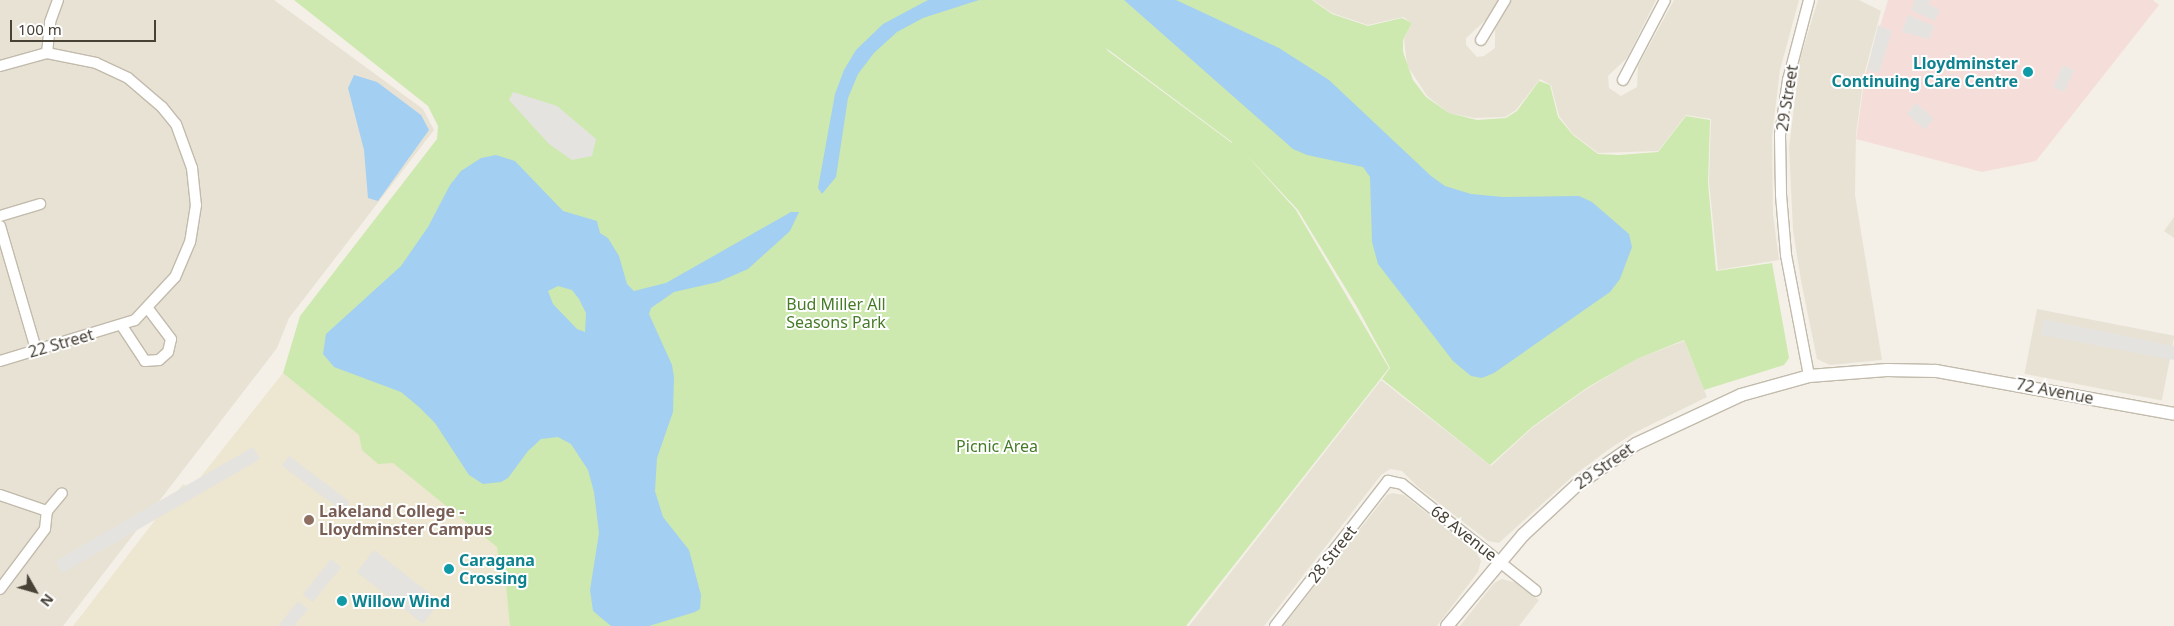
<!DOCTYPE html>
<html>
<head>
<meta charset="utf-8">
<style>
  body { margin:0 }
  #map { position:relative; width:2174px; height:626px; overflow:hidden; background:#f4f0e7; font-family:"Noto Sans",sans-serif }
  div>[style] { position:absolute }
  .residential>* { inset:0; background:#e8e2d5; transform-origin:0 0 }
  .education>* { inset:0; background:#ede6d0 }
  .medical>* { inset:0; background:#f5deda }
  .green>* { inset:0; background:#cde9af }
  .parking>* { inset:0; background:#e5e3df; transform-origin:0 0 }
  .water>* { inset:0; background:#a2cff2 }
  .roads { filter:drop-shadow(1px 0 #c2bbac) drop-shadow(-1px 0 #c2bbac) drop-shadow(0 1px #c2bbac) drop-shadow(0 -1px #c2bbac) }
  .minor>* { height:10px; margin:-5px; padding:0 5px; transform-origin:5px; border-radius:5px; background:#fff }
  .tertiary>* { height:12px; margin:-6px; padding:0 6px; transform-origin:6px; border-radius:6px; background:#fff }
  .dots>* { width:14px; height:14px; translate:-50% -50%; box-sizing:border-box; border:2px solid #fff; border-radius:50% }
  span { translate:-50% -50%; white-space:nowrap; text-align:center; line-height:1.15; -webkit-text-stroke:4px #fff; paint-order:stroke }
  .culture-label { font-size:16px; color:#0d838f; font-weight:700 }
  .right { translate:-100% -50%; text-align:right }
  .left { translate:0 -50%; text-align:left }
  .street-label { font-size:16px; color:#474136 }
  .park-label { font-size:16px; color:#457a27 }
  .education-label { font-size:16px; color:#785e54; font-weight:700 }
  .north { position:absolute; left:10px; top:566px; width:50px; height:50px; -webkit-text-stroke:4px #fff; paint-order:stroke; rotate:128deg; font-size:14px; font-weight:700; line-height:20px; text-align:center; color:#474136 }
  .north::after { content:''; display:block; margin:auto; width:18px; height:22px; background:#474136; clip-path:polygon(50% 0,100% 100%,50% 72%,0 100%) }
  .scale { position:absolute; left:10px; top:20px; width:146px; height:22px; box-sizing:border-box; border:2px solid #474136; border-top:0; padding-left:6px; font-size:15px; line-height:18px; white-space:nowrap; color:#474136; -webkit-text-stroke:4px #fff; paint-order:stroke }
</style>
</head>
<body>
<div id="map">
  <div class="residential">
    <i style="clip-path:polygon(0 0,274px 0,423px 109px,434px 130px,289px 318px,277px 348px,63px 626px,0 626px)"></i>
    <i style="clip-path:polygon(1313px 0,1498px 0,1487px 19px,1466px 38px,1466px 45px,1477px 57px,1484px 56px,1495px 48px,1495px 29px,1512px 0,1656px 0,1627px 58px,1608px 76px,1609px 88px,1621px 96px,1637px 87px,1638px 66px,1674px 0,1799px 0,1780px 70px,1772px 136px,1773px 214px,1779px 260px,1718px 270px,1709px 182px,1711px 119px,1686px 115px,1658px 151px,1598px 153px,1573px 134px,1559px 116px,1551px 85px,1540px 79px,1516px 110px,1505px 117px,1474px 118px,1449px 113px,1427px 96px,1407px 65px,1404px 39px,1412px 23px,1403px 17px,1368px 25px,1332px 13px)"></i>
    <i style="clip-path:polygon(1818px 0,1859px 0,1881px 11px,1864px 75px,1856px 134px,1855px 195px,1882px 360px,1830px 365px,1817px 359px,1801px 281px,1793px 230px,1789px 148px,1800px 59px)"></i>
    <i style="clip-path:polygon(2174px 217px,2174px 238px,2164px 231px)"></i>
    <i style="left:2037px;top:309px;width:140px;height:66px;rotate:11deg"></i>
    <i style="clip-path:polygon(1684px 341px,1707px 397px,1634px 433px,1608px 450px,1573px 476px,1499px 543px,1488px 541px,1418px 487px,1402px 471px,1390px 469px,1381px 475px,1264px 626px,1189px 626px,1381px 380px,1491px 466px,1532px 428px,1588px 388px,1637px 359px)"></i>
    <i style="clip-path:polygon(1392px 493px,1404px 495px,1477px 553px,1481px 561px,1478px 572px,1437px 626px,1283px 626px,1387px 495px)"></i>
    <i style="clip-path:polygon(1502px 579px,1517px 583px,1539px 600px,1519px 626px,1460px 626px,1494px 583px)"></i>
  </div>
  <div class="education">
    <i style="clip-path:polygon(283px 373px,501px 550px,512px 626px,73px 626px,183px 484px,191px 489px)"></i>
  </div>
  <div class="medical">
    <i style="clip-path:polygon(1888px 0,2153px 0,2159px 5px,2036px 161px,1982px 172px,1856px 139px,1865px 75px)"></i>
  </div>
  <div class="green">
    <i style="clip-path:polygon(evenodd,294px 0,1312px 0,1332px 14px,1368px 26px,1402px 18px,1412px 23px,1403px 40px,1403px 52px,1413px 80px,1426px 97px,1449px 113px,1477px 120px,1506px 118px,1517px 111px,1539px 81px,1550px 85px,1558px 117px,1573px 135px,1598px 154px,1619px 155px,1658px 152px,1686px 116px,1710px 120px,1708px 183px,1716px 271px,1772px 263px,1789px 358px,1784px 365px,1704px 390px,1684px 340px,1637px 359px,1588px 387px,1532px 427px,1490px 465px,1382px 379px,1390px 368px,1357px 307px,1298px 210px,1244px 152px,1296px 210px,1389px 368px,1186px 626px,510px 626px,506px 585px,502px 583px,497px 547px,393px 463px,378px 464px,369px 456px,362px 450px,359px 435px,283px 373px,300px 316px,437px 139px,438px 126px,428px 106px,294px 0,1106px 48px,1232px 142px,1232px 143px,1108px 51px,1106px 48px)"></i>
  </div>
  <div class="parking">
    <i style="clip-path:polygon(1915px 0,1930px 0,1928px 4px,1940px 10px,1935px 21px,1911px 10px)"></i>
    <i style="clip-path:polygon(1908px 15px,1934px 26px,1929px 39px,1902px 32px)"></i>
    <i style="clip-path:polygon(1878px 25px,1892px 31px,1879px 73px,1867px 70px)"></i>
    <i style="left:2063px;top:65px;width:12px;height:24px;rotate:24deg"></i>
    <i style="clip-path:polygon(513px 92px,557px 106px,596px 139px,592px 156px,572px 160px,549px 144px,509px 100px)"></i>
    <i style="left:1916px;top:103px;width:24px;height:14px;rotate:42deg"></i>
    <i style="clip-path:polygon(2043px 319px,2174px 346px,2174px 360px,2041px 335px)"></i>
    <i style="left:253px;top:447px;width:14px;height:228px;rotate:60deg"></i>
    <i style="left:289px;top:456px;width:76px;height:12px;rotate:37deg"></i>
    <i style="left:374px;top:550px;width:84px;height:28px;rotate:38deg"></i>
    <i style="left:331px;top:559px;width:13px;height:45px;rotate:39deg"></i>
    <i style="clip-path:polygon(298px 601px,308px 609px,294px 626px,278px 626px)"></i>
  </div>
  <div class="water">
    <i style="clip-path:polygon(928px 0,979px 0,923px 18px,897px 32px,874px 53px,858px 74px,848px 98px,836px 177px,822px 194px,818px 188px,835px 94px,844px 70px,856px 50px,883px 24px)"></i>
    <i style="clip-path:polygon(1124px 0,1176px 0,1279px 48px,1329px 80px,1431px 176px,1445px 186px,1471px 194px,1503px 197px,1579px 196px,1592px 202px,1629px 234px,1632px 247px,1620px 279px,1610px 292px,1494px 373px,1482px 378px,1471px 376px,1453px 361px,1378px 264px,1372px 242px,1370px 177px,1363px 167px,1307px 155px,1293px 149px)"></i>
    <i style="clip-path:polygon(354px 75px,377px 82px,421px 115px,429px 130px,378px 201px,368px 198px,364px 150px,348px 88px)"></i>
    <i style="clip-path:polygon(evenodd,496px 155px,515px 161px,563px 211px,597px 221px,600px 233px,608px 238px,619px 256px,627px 284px,634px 291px,666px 283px,791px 212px,799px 212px,790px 231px,748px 269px,718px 282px,674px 292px,651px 308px,649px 314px,672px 365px,674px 377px,673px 412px,657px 458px,655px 491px,663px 517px,689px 550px,701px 595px,700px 609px,695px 612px,649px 626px,611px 626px,593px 611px,590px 590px,599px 533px,594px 492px,588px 470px,571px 444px,558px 437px,541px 439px,528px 451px,508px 478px,501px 482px,483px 484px,469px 475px,435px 423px,419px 407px,401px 392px,334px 367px,323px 354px,326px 334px,401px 266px,428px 227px,450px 185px,461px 171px,481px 158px,496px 155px,558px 286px,572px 290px,579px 299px,586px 313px,585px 332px,577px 329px,553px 304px,548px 291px,558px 286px)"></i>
  </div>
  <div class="roads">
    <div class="minor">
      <i style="left:1809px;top:0;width:83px;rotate:104.7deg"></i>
      <i style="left:1788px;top:80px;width:56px;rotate:98.3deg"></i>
      <i style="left:1780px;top:135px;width:60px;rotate:89deg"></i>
      <i style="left:1781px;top:195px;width:60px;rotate:85.2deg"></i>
      <i style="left:1786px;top:255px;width:123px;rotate:79.2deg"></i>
      <i style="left:1481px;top:40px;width:47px;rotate:-59deg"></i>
      <i style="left:47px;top:53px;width:31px;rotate:-84deg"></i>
      <i style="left:50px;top:22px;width:23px;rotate:-70deg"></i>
      <i style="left:0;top:66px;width:49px;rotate:-15.5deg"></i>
      <i style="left:47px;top:53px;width:50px;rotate:11.5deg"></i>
      <i style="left:96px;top:63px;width:35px;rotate:25deg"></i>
      <i style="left:128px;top:78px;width:45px;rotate:40.5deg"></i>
      <i style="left:162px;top:107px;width:22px;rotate:51deg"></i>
      <i style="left:176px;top:124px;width:47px;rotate:70deg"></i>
      <i style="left:192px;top:168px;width:37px;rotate:84deg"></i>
      <i style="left:196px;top:205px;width:37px;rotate:99deg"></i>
      <i style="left:190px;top:242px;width:38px;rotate:113deg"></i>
      <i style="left:175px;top:277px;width:59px;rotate:132.9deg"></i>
      <i style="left:135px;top:320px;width:141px;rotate:163.1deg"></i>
      <i style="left:1623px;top:80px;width:90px;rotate:-62.3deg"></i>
      <i style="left:0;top:216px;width:42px;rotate:-16.7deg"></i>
      <i style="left:0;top:226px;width:128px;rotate:73.7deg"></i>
      <i style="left:122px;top:326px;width:42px;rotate:56.7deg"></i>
      <i style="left:145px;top:361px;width:14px;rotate:-4deg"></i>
      <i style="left:159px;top:360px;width:12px;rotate:-42deg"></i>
      <i style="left:168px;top:352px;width:13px;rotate:-77deg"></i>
      <i style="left:171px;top:339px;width:38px;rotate:-127deg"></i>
      <i style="left:0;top:495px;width:50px;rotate:18.8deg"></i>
      <i style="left:0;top:589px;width:75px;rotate:-53.1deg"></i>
      <i style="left:45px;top:529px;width:18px;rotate:-84deg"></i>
      <i style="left:47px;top:511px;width:23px;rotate:-50deg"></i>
      <i style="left:1275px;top:626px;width:184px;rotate:-52.1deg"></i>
      <i style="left:1388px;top:481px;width:14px;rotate:12deg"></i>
      <i style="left:1402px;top:484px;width:171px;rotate:38.6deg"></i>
    </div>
    <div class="tertiary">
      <i style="left:1447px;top:626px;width:119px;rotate:-50.1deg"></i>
      <i style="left:1523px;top:535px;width:74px;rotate:-42.8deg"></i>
      <i style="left:1577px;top:485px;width:72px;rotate:-34.8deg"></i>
      <i style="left:1636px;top:444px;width:116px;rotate:-25deg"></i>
      <i style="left:1741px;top:395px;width:71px;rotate:-15.6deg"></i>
      <i style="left:1809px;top:376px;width:78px;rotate:-4.4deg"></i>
      <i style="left:1887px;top:370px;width:49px;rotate:1.2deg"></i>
      <i style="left:1936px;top:371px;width:242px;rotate:10.2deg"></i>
    </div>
  </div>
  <div class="dots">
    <i style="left:2028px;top:72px;background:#0f9aa8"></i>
    <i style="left:309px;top:520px;background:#8d6e63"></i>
    <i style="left:449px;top:569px;background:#0f9aa8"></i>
    <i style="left:342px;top:601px;background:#0f9aa8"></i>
  </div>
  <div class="culture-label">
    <span class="right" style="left:2018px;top:72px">Lloydminster<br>Continuing Care Centre</span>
    <span class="left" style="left:459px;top:569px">Caragana<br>Crossing</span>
    <span class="left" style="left:352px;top:601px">Willow Wind</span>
  </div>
  <div class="street-label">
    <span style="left:1787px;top:98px;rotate:-81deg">29 Street</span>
    <span style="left:61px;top:343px;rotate:-16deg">22 Street</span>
    <span style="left:2055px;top:391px;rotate:11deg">72 Avenue</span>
    <span style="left:1604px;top:466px;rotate:-35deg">29 Street</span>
    <span style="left:1464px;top:533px;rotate:38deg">68 Avenue</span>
    <span style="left:1332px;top:554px;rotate:-52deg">28 Street</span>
  </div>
  <div class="park-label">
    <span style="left:836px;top:313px">Bud Miller All<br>Seasons Park</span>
    <span style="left:997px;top:446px">Picnic Area</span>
  </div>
  <div class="education-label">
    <span class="left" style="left:319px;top:520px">Lakeland College -<br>Lloydminster Campus</span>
  </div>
  <div class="north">N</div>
  <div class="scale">100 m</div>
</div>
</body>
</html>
